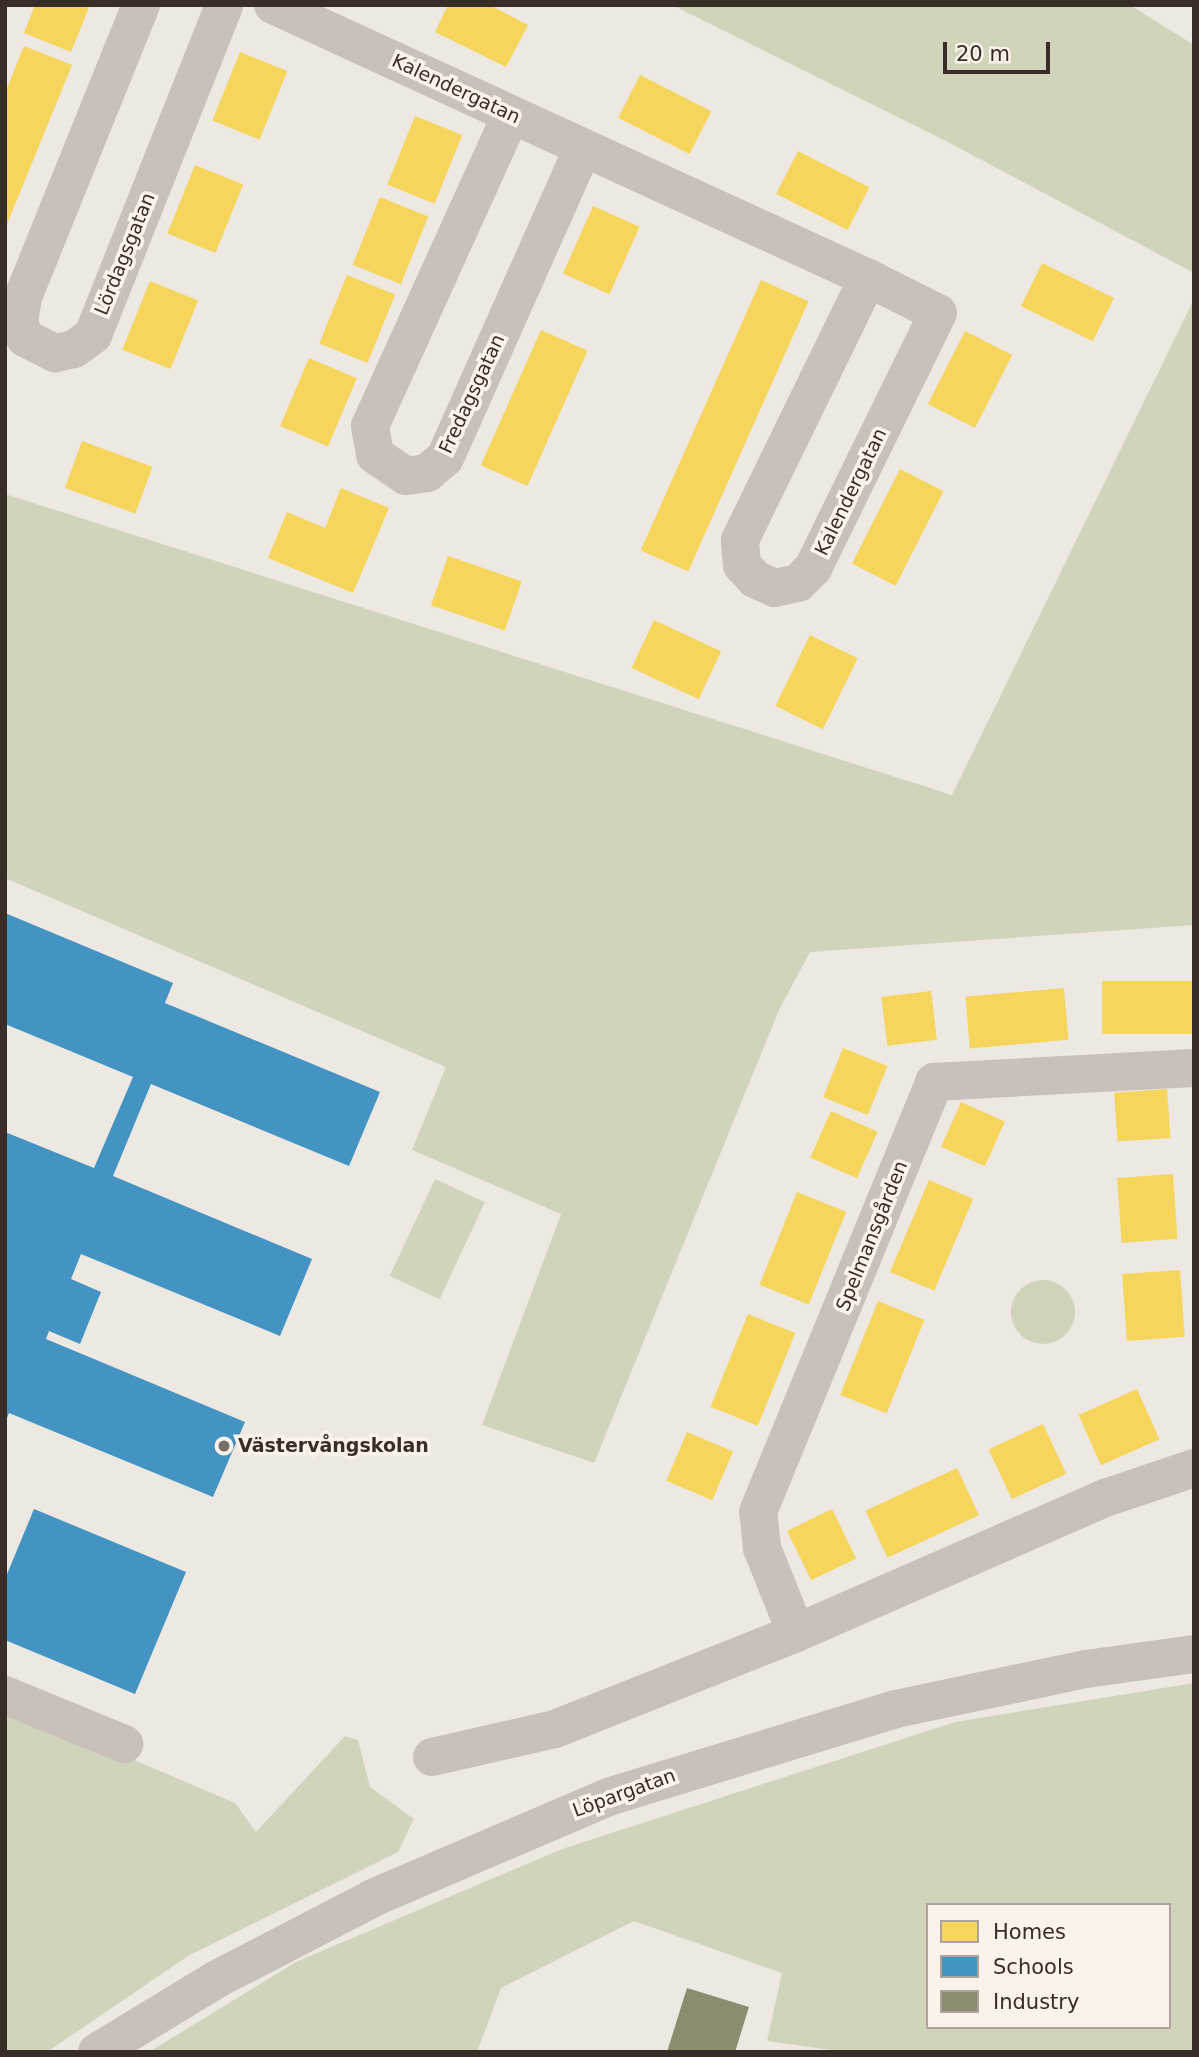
<!DOCTYPE html>
<html>
<head>
<meta charset="utf-8">
<style>
  body { margin:0 }
  #map { position:relative; width:1199px; height:2057px; overflow:hidden; background:#eee8e2; font-family:"DejaVu Sans",sans-serif }
  div>[style] { position:absolute }
  .green>* { inset:0; background:#d0d4bb; transform-origin:0 0 }
  .round { border-radius:50% }
  .homes>* { inset:0; background:#f6d55c; transform-origin:0 0 }
  .schools>* { inset:0; background:#4393c3 }
  .industry>* { inset:0; background:#8c8c6e }
  .minor>* { height:38px; margin:-19px; padding:0 19px; transform-origin:19px; border-radius:19px; background:#c8c0ba }
  .dots>* { width:19px; height:19px; translate:-50% -50%; box-sizing:border-box; border:4px solid #fbf2e9; border-radius:50% }
  span { translate:-50% -50%; white-space:nowrap; text-align:center; line-height:1.15; -webkit-text-stroke:7px #fbf2e9; paint-order:stroke }
  .street-label { font-size:19px; color:#392d28 }
  .poi-label { font-size:19px; color:#392d28; font-weight:700 }
  .left { translate:0 -50%; text-align:left }
  .frame { position:absolute; inset:0; border:7px solid #392d28; pointer-events:none }
  .legend { position:absolute; left:926px; top:1903px; width:245px; height:126px; box-sizing:border-box; background:#fbf2e9; border:2px solid #ada39c; margin:0; padding:9px 12px; list-style:none; font-size:21px; color:#392d28 }
  .legend li { display:flex; align-items:center; gap:14px; height:35px }
  .legend b { width:35px; border:2px solid #ada39c }
  .scale { position:absolute; left:943px; top:42px; width:107px; height:32px; box-sizing:border-box; border:4px solid #392d28; border-top:0; padding-left:9px; font-size:21px; line-height:24px; white-space:nowrap; color:#392d28; -webkit-text-stroke:5px #fbf2e9; paint-order:stroke }
</style>
</head>
<body>
<div id="map">
  <div class="green">
    <i style="clip-path:polygon(672px 5px,1130px 5px,1194px 45px,1194px 273px,944px 140px)"></i>
    <i style="clip-path:polygon(1194px 299px,1194px 925px,810px 952px,779px 1010px,594px 1463px,482px 1425px,561px 1214px,412px 1150px,446px 1067px,5px 878px,5px 494px,952px 795px)"></i>
    <i style="left:435px;top:1179px;width:55px;height:107px;rotate:25deg"></i>
    <i class="round" style="left:1011px;top:1280px;width:64px;height:64px"></i>
    <i style="clip-path:polygon(evenodd,1194px 1683px,1194px 2052px,845px 2052px,767px 2041px,782px 1973px,634px 1921px,501px 1988px,477px 2052px,149px 2052px,296px 1962px,562px 1849px,955px 1722px,1194px 1683px,928px 1905px,1169px 1905px,1169px 2027px,928px 2027px,928px 1905px)"></i>
    <i style="clip-path:polygon(5px 1705px,235px 1803px,256px 1832px,345px 1736px,358px 1740px,370px 1787px,414px 1819px,398px 1852px,188px 1956px,47px 2052px,5px 2052px)"></i>
  </div>
  <div class="homes">
    <i style="clip-path:polygon(35px 5px,90px 5px,71px 52px,24px 33px)"></i>
    <i style="clip-path:polygon(448px 5px,490px 5px,528px 25px,506px 67px,435px 32px)"></i>
    <i style="clip-path:polygon(24px 46px,72px 65px,5px 229px,5px 93px)"></i>
    <i style="left:240px;top:52px;width:51px;height:74px;rotate:22deg"></i>
    <i style="left:640px;top:75px;width:80px;height:48px;rotate:27deg"></i>
    <i style="left:415px;top:116px;width:51px;height:74px;rotate:22deg"></i>
    <i style="left:798px;top:151px;width:80px;height:48px;rotate:27deg"></i>
    <i style="left:195px;top:165px;width:52px;height:74px;rotate:22deg"></i>
    <i style="left:380px;top:197px;width:52px;height:73px;rotate:22deg"></i>
    <i style="left:593px;top:206px;width:51px;height:74px;rotate:24deg"></i>
    <i style="left:1042px;top:263px;width:80px;height:48px;rotate:26deg"></i>
    <i style="left:347px;top:275px;width:52px;height:74px;rotate:22deg"></i>
    <i style="left:761px;top:280px;width:52px;height:296px;rotate:24deg"></i>
    <i style="left:150px;top:281px;width:52px;height:74px;rotate:22deg"></i>
    <i style="left:541px;top:330px;width:51px;height:148px;rotate:24deg"></i>
    <i style="left:965px;top:331px;width:53px;height:82px;rotate:27deg"></i>
    <i style="left:309px;top:358px;width:52px;height:74px;rotate:23deg"></i>
    <i style="left:82px;top:441px;width:75px;height:50px;rotate:20deg"></i>
    <i style="left:900px;top:469px;width:49px;height:106px;rotate:27deg"></i>
    <i style="clip-path:polygon(341px 488px,389px 508px,353px 593px,268px 558px,287px 512px,325px 528px)"></i>
    <i style="left:448px;top:556px;width:78px;height:52px;rotate:19deg"></i>
    <i style="left:654px;top:620px;width:74px;height:53px;rotate:25deg"></i>
    <i style="left:810px;top:635px;width:53px;height:79px;rotate:26deg"></i>
    <i style="left:1194px;top:981px;width:53px;height:92px;rotate:90deg"></i>
    <i style="left:1064px;top:988px;width:52px;height:99px;rotate:85deg"></i>
    <i style="left:931px;top:991px;width:49px;height:50px;rotate:83deg"></i>
    <i style="left:843px;top:1048px;width:48px;height:53px;rotate:22deg"></i>
    <i style="left:1167px;top:1089px;width:49px;height:53px;rotate:86deg"></i>
    <i style="left:961px;top:1102px;width:48px;height:49px;rotate:24deg"></i>
    <i style="left:831px;top:1111px;width:51px;height:51px;rotate:24deg"></i>
    <i style="left:1173px;top:1174px;width:65px;height:56px;rotate:86deg"></i>
    <i style="left:929px;top:1180px;width:48px;height:100px;rotate:23deg"></i>
    <i style="left:797px;top:1192px;width:53px;height:100px;rotate:22deg"></i>
    <i style="left:1180px;top:1270px;width:67px;height:58px;rotate:86deg"></i>
    <i style="left:878px;top:1301px;width:50px;height:101px;rotate:22deg"></i>
    <i style="left:748px;top:1314px;width:51px;height:100px;rotate:22deg"></i>
    <i style="left:1137px;top:1389px;width:55px;height:64px;rotate:66deg"></i>
    <i style="left:1043px;top:1424px;width:55px;height:60px;rotate:65deg"></i>
    <i style="left:687px;top:1432px;width:50px;height:53px;rotate:23deg"></i>
    <i style="left:957px;top:1468px;width:52px;height:101px;rotate:65deg"></i>
    <i style="left:832px;top:1509px;width:55px;height:50px;rotate:64deg"></i>
  </div>
  <div class="schools">
    <i style="clip-path:polygon(5px 913px,173px 983px,165px 1003px,380px 1092px,349px 1166px,151px 1084px,113px 1176px,312px 1259px,280px 1336px,81px 1254px,71px 1279px,101px 1292px,80px 1344px,49px 1331px,46px 1339px,245px 1422px,213px 1497px,9px 1413px,5px 1423px,5px 1132px,94px 1168px,133px 1077px,5px 1024px)"></i>
    <i style="clip-path:polygon(34px 1509px,186px 1572px,135px 1694px,5px 1640px,5px 1579px)"></i>
  </div>
  <div class="industry">
    <i style="clip-path:polygon(687px 1988px,749px 2007px,735px 2052px,667px 2052px)"></i>
  </div>
  <div class="minor">
    <i style="left:141px;top:5px;width:315px;rotate:112deg"></i>
    <i style="left:23px;top:297px;width:25px;rotate:99deg"></i>
    <i style="left:19px;top:322px;width:17px;rotate:69deg"></i>
    <i style="left:25px;top:338px;width:34px;rotate:27deg"></i>
    <i style="left:55px;top:353px;width:19px;rotate:-12deg"></i>
    <i style="left:74px;top:349px;width:24px;rotate:-36deg"></i>
    <i style="left:93px;top:335px;width:355px;rotate:-68.3deg"></i>
    <i style="left:273px;top:5px;width:655px;rotate:24.65deg"></i>
    <i style="left:868px;top:278px;width:78px;rotate:26.6deg"></i>
    <i style="left:938px;top:313px;width:284px;rotate:116.1deg"></i>
    <i style="left:813px;top:568px;width:21px;rotate:135deg"></i>
    <i style="left:798px;top:583px;width:24px;rotate:168deg"></i>
    <i style="left:775px;top:588px;width:22px;rotate:-156deg"></i>
    <i style="left:755px;top:579px;width:19px;rotate:-133deg"></i>
    <i style="left:742px;top:565px;width:25px;rotate:-95deg"></i>
    <i style="left:740px;top:540px;width:292px;rotate:-64deg"></i>
    <i style="left:511px;top:115px;width:341px;rotate:114.4deg"></i>
    <i style="left:370px;top:426px;width:29px;rotate:80deg"></i>
    <i style="left:375px;top:455px;width:37px;rotate:34deg"></i>
    <i style="left:406px;top:476px;width:21px;rotate:-8deg"></i>
    <i style="left:427px;top:473px;width:23px;rotate:-40deg"></i>
    <i style="left:445px;top:458px;width:339px;rotate:-66deg"></i>
    <i style="left:796px;top:1633px;width:92px;rotate:-111.8deg"></i>
    <i style="left:762px;top:1548px;width:36px;rotate:-96deg"></i>
    <i style="left:758px;top:1512px;width:465px;rotate:-67.7deg"></i>
    <i style="left:934px;top:1082px;width:260px;rotate:-3.1deg"></i>
    <i style="left:5px;top:1695px;width:129px;rotate:22.4deg"></i>
    <i style="left:432px;top:1757px;width:126px;rotate:-12.8deg"></i>
    <i style="left:555px;top:1729px;width:259px;rotate:-21.7deg"></i>
    <i style="left:796px;top:1633px;width:340px;rotate:-23.6deg"></i>
    <i style="left:1108px;top:1497px;width:91px;rotate:-18.6deg"></i>
    <i style="left:97px;top:2052px;width:140px;rotate:-31.3deg"></i>
    <i style="left:217px;top:1979px;width:178px;rotate:-27.4deg"></i>
    <i style="left:375px;top:1897px;width:254px;rotate:-23.2deg"></i>
    <i style="left:608px;top:1797px;width:301px;rotate:-17deg"></i>
    <i style="left:896px;top:1709px;width:194px;rotate:-11.9deg"></i>
    <i style="left:1086px;top:1669px;width:109px;rotate:-7.9deg"></i>
  </div>
  <div class="dots">
    <i style="left:224px;top:1446px;background:#786e69"></i>
  </div>
  <div class="street-label">
    <span style="left:456px;top:89px;rotate:25deg">Kalendergatan</span>
    <span style="left:125px;top:254px;rotate:-68deg">Lördagsgatan</span>
    <span style="left:472px;top:394px;rotate:-65deg">Fredagsgatan</span>
    <span style="left:851px;top:492px;rotate:-64deg">Kalendergatan</span>
    <span style="left:872px;top:1236px;rotate:-68deg">Spelmansgården</span>
    <span style="left:624px;top:1793px;rotate:-20deg">Löpargatan</span>
  </div>
  <div class="poi-label">
    <span class="left" style="left:238px;top:1446px">Västervångskolan</span>
  </div>
  <div class="frame"></div>
  <ul class="legend">
  <li><b style="height:19px;background:#f6d55c"></b>Homes</li>
  <li><b style="height:19px;background:#4393c3"></b>Schools</li>
  <li><b style="height:19px;background:#8c8c6e"></b>Industry</li>
  </ul>
  <div class="scale">20 m</div>
</div>
</body>
</html>
